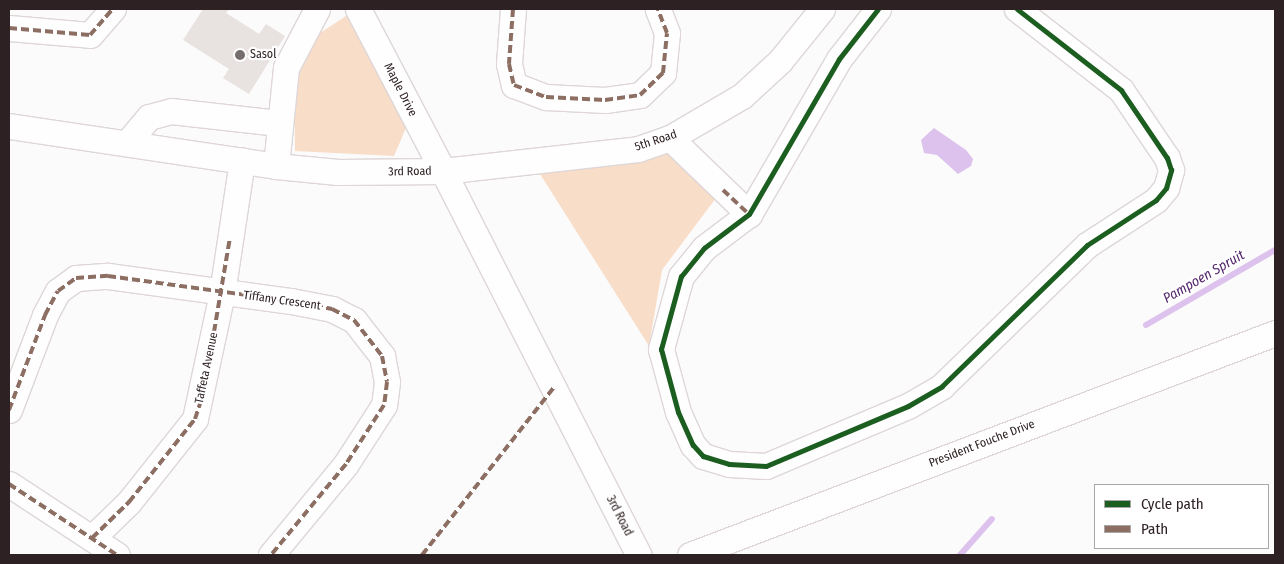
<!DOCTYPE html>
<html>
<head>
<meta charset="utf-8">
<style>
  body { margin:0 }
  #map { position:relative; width:1284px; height:564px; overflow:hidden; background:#fbfbfb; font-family:"Fira Sans Condensed",sans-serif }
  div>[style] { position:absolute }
  .green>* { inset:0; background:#f8ddc8 }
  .water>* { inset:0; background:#dcc2ec }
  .stream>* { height:6px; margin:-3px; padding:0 3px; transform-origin:3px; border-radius:3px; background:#dcc2ec }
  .building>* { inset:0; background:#e8e2e0 }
  .roads { filter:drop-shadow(1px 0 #ded6d7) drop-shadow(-1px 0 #ded6d7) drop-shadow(0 1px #ded6d7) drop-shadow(0 -1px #ded6d7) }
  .minor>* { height:25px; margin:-12.5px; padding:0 12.5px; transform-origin:12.5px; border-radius:12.5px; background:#fefefe }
  .quiet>* { height:4px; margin-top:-2px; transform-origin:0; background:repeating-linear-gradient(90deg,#8d6e63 0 8px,transparent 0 12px) }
  .cycleway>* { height:5px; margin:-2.5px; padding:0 2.5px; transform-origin:2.5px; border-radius:2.5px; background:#1b5e20 }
  .dots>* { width:14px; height:14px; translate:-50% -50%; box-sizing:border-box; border:2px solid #fff; border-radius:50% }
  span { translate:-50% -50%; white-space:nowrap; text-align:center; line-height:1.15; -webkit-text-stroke:4.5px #fff; paint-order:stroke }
  .poi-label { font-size:12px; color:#2e2123 }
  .left { translate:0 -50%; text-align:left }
  .street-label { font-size:12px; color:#2e2123 }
  .water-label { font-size:14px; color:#53256b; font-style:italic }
  .frame { position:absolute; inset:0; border:10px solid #2e2123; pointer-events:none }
  .legend { position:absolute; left:1094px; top:484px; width:175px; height:65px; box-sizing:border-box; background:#fff; border:1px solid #aba6a7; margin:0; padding:6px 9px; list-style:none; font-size:15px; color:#2e2123 }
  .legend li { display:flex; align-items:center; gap:10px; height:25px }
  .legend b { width:25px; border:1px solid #aba6a7 }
</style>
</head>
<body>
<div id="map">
  <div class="green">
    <i style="clip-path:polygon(349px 14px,409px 121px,394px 156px,295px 151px,294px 76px,317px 35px)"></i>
    <i style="clip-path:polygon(676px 151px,719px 194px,662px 270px,649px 346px,540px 174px)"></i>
  </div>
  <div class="water">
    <i style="clip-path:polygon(934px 128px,966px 150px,973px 159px,971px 166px,958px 174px,937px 155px,924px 153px,921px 140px)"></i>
  </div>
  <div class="stream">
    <i style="left:1146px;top:325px;width:149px;rotate:-30.2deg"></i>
    <i style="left:960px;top:555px;width:48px;rotate:-48.4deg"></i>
  </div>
  <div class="building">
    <i style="clip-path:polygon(203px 9px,229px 9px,226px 13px,259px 34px,266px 24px,285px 36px,249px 94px,223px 78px,229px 69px,183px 40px)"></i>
  </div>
  <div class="roads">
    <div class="minor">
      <i style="left:358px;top:9px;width:183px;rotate:62.3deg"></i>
      <i style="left:443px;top:171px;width:196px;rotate:-6.4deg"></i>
      <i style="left:638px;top:149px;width:34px;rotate:-19deg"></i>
      <i style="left:670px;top:138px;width:83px;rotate:-30.3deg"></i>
      <i style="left:742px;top:96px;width:52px;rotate:-42.6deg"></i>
      <i style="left:780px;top:61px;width:67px;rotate:-51.1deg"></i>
      <i style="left:513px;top:9px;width:55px;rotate:94.2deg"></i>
      <i style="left:509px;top:64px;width:22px;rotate:77deg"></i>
      <i style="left:514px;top:85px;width:34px;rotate:21deg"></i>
      <i style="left:546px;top:97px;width:59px;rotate:2.9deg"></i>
      <i style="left:605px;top:100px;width:35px;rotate:-8deg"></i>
      <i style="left:640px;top:95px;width:32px;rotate:-44deg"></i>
      <i style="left:663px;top:73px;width:40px;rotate:-84.3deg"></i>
      <i style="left:667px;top:33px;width:26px;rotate:-111deg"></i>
      <i style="left:878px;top:9px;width:63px;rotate:128deg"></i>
      <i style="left:839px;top:59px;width:179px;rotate:120.1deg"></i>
      <i style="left:749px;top:214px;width:56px;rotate:142.9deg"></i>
      <i style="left:704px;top:248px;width:36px;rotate:129deg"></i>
      <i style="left:681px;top:276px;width:76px;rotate:105.3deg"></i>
      <i style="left:661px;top:349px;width:65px;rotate:74.9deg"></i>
      <i style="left:678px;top:412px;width:36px;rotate:66deg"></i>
      <i style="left:693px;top:445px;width:15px;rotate:48deg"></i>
      <i style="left:703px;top:456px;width:27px;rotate:17deg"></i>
      <i style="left:729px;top:464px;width:37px;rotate:3deg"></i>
      <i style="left:766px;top:466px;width:154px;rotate:-22.9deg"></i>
      <i style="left:908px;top:406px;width:39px;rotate:-30deg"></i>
      <i style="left:942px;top:386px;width:202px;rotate:-44.2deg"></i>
      <i style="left:1087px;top:245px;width:82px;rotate:-33.1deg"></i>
      <i style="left:1156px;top:200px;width:16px;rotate:-50deg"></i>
      <i style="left:1166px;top:188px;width:19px;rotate:-74deg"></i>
      <i style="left:1171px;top:170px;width:13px;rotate:-108deg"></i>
      <i style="left:1167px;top:158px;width:82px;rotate:-124.1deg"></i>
      <i style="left:1121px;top:90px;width:132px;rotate:-142.1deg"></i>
      <i style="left:9px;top:28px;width:81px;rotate:4.9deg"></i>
      <i style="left:90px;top:35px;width:35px;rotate:-49deg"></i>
      <i style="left:9px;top:126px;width:270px;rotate:8.5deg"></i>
      <i style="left:276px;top:166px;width:62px;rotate:5.5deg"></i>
      <i style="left:338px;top:172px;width:105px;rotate:-0.5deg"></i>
      <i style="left:443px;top:171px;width:431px;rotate:63deg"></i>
      <i style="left:670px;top:138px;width:110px;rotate:43.9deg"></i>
      <i style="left:127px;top:143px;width:34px;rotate:-50deg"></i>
      <i style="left:149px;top:117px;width:23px;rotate:-15deg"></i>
      <i style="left:171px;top:111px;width:108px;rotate:6.4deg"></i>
      <i style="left:276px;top:166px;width:99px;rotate:-84.2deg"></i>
      <i style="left:286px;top:68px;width:67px;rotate:-62.3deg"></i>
      <i style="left:9px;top:410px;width:102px;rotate:-69.2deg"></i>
      <i style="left:45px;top:315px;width:27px;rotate:-62deg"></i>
      <i style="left:58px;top:291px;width:22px;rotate:-36deg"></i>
      <i style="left:76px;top:278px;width:32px;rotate:-4deg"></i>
      <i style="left:108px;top:276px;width:185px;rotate:7.8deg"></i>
      <i style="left:291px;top:301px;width:42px;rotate:11deg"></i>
      <i style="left:332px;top:309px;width:25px;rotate:27deg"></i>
      <i style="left:354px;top:320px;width:46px;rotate:52.1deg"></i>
      <i style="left:382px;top:356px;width:26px;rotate:79deg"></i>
      <i style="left:387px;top:382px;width:23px;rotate:97deg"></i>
      <i style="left:384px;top:405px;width:70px;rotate:122.8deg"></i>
      <i style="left:346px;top:464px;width:118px;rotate:129.5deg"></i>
      <i style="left:9px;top:484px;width:129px;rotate:33.3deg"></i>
      <i style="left:92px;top:538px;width:52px;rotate:-44.2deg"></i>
      <i style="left:129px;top:502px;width:106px;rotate:-51.5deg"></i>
      <i style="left:195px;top:419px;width:129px;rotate:-77.9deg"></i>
      <i style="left:222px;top:293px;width:134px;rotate:-81.4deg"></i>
      <i style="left:690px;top:555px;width:626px;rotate:-20.78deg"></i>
    </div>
  </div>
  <div class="quiet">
    <i style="left:513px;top:9px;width:55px;rotate:94.2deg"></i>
    <i style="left:509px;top:64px;width:22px;rotate:77deg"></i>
    <i style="left:514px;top:85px;width:34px;rotate:21deg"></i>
    <i style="left:546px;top:97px;width:59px;rotate:2.9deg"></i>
    <i style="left:605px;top:100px;width:35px;rotate:-8deg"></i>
    <i style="left:640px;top:95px;width:32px;rotate:-44deg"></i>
    <i style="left:663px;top:73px;width:40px;rotate:-84.3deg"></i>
    <i style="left:667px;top:33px;width:26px;rotate:-111deg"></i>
    <i style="left:9px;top:28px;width:81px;rotate:4.9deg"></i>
    <i style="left:90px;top:35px;width:35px;rotate:-49deg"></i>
    <i style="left:723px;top:190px;width:35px;rotate:43deg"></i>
    <i style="left:9px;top:410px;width:102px;rotate:-69.2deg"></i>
    <i style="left:45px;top:315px;width:27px;rotate:-62deg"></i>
    <i style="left:58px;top:291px;width:22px;rotate:-36deg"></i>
    <i style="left:76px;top:278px;width:32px;rotate:-4deg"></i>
    <i style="left:108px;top:276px;width:185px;rotate:7.8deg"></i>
    <i style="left:291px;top:301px;width:42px;rotate:11deg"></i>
    <i style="left:332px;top:309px;width:25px;rotate:27deg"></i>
    <i style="left:354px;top:320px;width:46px;rotate:52.1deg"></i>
    <i style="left:382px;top:356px;width:26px;rotate:79deg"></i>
    <i style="left:387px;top:382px;width:23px;rotate:97deg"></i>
    <i style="left:384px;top:405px;width:70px;rotate:122.8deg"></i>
    <i style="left:346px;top:464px;width:118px;rotate:129.5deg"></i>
    <i style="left:9px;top:484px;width:129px;rotate:33.3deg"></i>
    <i style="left:92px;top:538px;width:52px;rotate:-44.2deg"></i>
    <i style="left:129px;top:502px;width:106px;rotate:-51.5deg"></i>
    <i style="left:195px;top:419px;width:29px;rotate:-72deg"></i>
    <i style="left:204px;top:391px;width:155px;rotate:-80.4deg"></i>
    <i style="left:422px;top:555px;width:214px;rotate:-51.8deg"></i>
  </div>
  <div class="cycleway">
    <i style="left:878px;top:9px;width:63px;rotate:128deg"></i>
    <i style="left:839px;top:59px;width:179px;rotate:120.1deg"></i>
    <i style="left:749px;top:214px;width:56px;rotate:142.9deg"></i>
    <i style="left:704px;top:248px;width:36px;rotate:129deg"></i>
    <i style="left:681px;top:276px;width:76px;rotate:105.3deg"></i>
    <i style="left:661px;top:349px;width:65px;rotate:74.9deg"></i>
    <i style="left:678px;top:412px;width:36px;rotate:66deg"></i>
    <i style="left:693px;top:445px;width:15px;rotate:48deg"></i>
    <i style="left:703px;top:456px;width:27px;rotate:17deg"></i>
    <i style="left:729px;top:464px;width:37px;rotate:3deg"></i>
    <i style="left:766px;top:466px;width:154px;rotate:-22.9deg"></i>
    <i style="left:908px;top:406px;width:39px;rotate:-30deg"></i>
    <i style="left:942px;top:386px;width:202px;rotate:-44.2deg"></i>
    <i style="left:1087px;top:245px;width:82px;rotate:-33.1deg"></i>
    <i style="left:1156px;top:200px;width:16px;rotate:-50deg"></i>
    <i style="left:1166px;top:188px;width:19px;rotate:-74deg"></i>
    <i style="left:1171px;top:170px;width:13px;rotate:-108deg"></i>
    <i style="left:1167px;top:158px;width:82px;rotate:-124.1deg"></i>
    <i style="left:1121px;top:90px;width:132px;rotate:-142.1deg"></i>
  </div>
  <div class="dots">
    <i style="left:240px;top:55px;background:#766d6f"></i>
  </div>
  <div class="poi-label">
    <span class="left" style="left:250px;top:55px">Sasol</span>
  </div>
  <div class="street-label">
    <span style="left:400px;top:90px;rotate:63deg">Maple Drive</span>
    <span style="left:656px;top:141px;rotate:-18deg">5th Road</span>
    <span style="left:410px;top:172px;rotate:-1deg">3rd Road</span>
    <span style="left:282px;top:301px;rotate:8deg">Tiffany Crescent</span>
    <span style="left:207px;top:368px;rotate:-78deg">Taffeta Avenue</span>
    <span style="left:982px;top:444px;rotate:-21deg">President Fouche Drive</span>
    <span style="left:619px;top:516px;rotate:63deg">3rd Road</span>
  </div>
  <div class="water-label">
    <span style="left:1204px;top:277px;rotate:-30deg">Pampoen Spruit</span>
  </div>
  <div class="frame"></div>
  <ul class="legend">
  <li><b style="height:6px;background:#1b5e20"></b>Cycle path</li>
  <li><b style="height:6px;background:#8d6e63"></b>Path</li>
  </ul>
</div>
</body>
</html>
